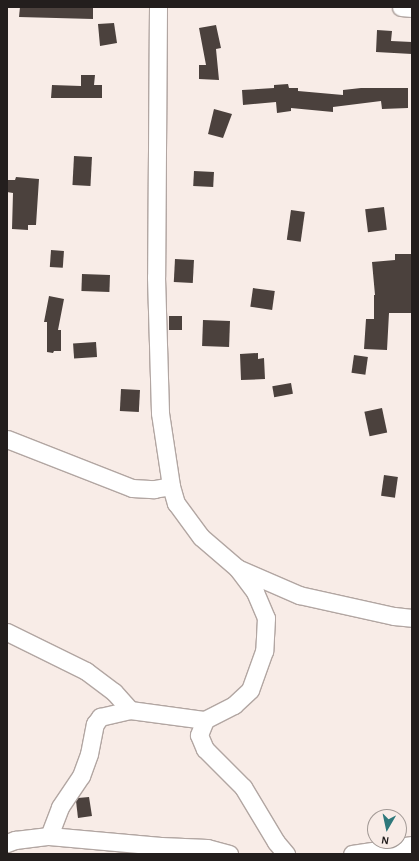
<!DOCTYPE html>
<html>
<head>
<meta charset="utf-8">
<style>
  body { margin:0 }
  #map { position:relative; width:419px; height:861px; overflow:hidden; background:#f8ece7; font-family:"Alegreya Sans",sans-serif }
  div>[style] { position:absolute }
  .building>* { inset:0; background:#4b413d; transform-origin:0 0 }
  .roads { filter:drop-shadow(1px 0 #b2a6a2) drop-shadow(-1px 0 #b2a6a2) drop-shadow(0 1px #b2a6a2) drop-shadow(0 -1px #b2a6a2) }
  .minor>* { height:17px; margin:-8.5px; padding:0 8.5px; transform-origin:8.5px; border-radius:8.5px; background:#fff }
  span { translate:-50% -50%; white-space:nowrap; text-align:center; line-height:1.15; -webkit-text-stroke:4px #f8ece7; paint-order:stroke }
  .frame { position:absolute; inset:0; border:8px solid #231e1d; pointer-events:none }
  .north { position:absolute; left:367px; top:809px; width:40px; height:40px; box-sizing:border-box; background:#f8ece7; border:1px solid #a39a96; border-radius:50%; rotate:189deg; font-size:11px; font-weight:700; line-height:16px; text-align:center; color:#231e1d }
  .north::after { content:''; display:block; margin:auto; width:14px; height:18px; background:#2e787b; clip-path:polygon(50% 0,100% 100%,50% 72%,0 100%) }
</style>
</head>
<body>
<div id="map">
  <div class="building">
    <i style="clip-path:polygon(20px 7px,93px 7px,93px 19px,19px 17px)"></i>
    <i style="clip-path:polygon(114px 23px,117px 43px,100px 46px,98px 24px)"></i>
    <i style="clip-path:polygon(216px 25px,221px 48px,216px 49px,219px 80px,199px 79px,199px 65px,206px 65px,199px 28px)"></i>
    <i style="clip-path:polygon(377px 30px,392px 31px,391px 41px,412px 42px,412px 54px,376px 52px)"></i>
    <i style="clip-path:polygon(81px 75px,95px 75px,94px 85px,102px 85px,102px 98px,51px 98px,52px 85px,81px 86px)"></i>
    <i style="clip-path:polygon(288px 84px,289px 88px,298px 88px,298px 91px,343px 95px,343px 90px,361px 88px,408px 88px,408px 108px,382px 109px,381px 101px,333px 107px,333px 112px,291px 108px,291px 111px,277px 113px,276px 102px,243px 105px,242px 90px,274px 88px,274px 85px)"></i>
    <i style="clip-path:polygon(214px 109px,232px 114px,223px 138px,208px 134px)"></i>
    <i style="left:74px;top:156px;width:18px;height:29px;rotate:3deg"></i>
    <i style="left:194px;top:171px;width:20px;height:15px;rotate:3deg"></i>
    <i style="clip-path:polygon(16px 177px,39px 179px,36px 225px,28px 225px,28px 230px,12px 229px,13px 193px,7px 192px,7px 180px,15px 180px)"></i>
    <i style="left:384px;top:207px;width:23px;height:19px;rotate:83deg"></i>
    <i style="left:291px;top:210px;width:14px;height:30px;rotate:8deg"></i>
    <i style="left:51px;top:250px;width:13px;height:17px;rotate:4deg"></i>
    <i style="clip-path:polygon(395px 254px,411px 254px,412px 313px,389px 313px,387px 350px,364px 349px,366px 319px,374px 319px,374px 295px,375px 295px,372px 262px,395px 260px)"></i>
    <i style="left:175px;top:259px;width:19px;height:23px;rotate:3deg"></i>
    <i style="left:82px;top:274px;width:28px;height:17px;rotate:2deg"></i>
    <i style="left:253px;top:288px;width:22px;height:19px;rotate:8deg"></i>
    <i style="clip-path:polygon(49px 296px,64px 299px,58px 330px,61px 330px,61px 351px,54px 351px,53px 353px,47px 352px,47px 322px,44px 322px)"></i>
    <i style="left:169px;top:316px;width:13px;height:14px"></i>
    <i style="left:203px;top:320px;width:27px;height:26px;rotate:2deg"></i>
    <i style="left:96px;top:342px;width:15px;height:23px;rotate:86deg"></i>
    <i style="clip-path:polygon(258px 353px,258px 359px,264px 358px,265px 379px,241px 380px,240px 354px)"></i>
    <i style="left:354px;top:355px;width:14px;height:18px;rotate:8deg"></i>
    <i style="left:291px;top:383px;width:11px;height:19px;rotate:80deg"></i>
    <i style="left:121px;top:389px;width:19px;height:22px;rotate:3deg"></i>
    <i style="left:382px;top:408px;width:25px;height:18px;rotate:78deg"></i>
    <i style="left:384px;top:475px;width:14px;height:21px;rotate:8deg"></i>
    <i style="clip-path:polygon(89px 797px,92px 816px,78px 818px,76px 801px,78px 798px)"></i>
  </div>
  <div class="roads">
    <div class="minor">
      <i style="left:158px;top:7px;width:270px;rotate:90.4deg"></i>
      <i style="left:156px;top:277px;width:136px;rotate:88.3deg"></i>
      <i style="left:160px;top:413px;width:74px;rotate:81.4deg"></i>
      <i style="left:171px;top:486px;width:18px;rotate:74deg"></i>
      <i style="left:176px;top:503px;width:42px;rotate:53.7deg"></i>
      <i style="left:201px;top:537px;width:48px;rotate:40.7deg"></i>
      <i style="left:237px;top:568px;width:68px;rotate:23.5deg"></i>
      <i style="left:299px;top:595px;width:97px;rotate:12.5deg"></i>
      <i style="left:394px;top:616px;width:18px;rotate:6deg"></i>
      <i style="left:401px;top:7px;width:11px;rotate:5deg"></i>
      <i style="left:7px;top:439px;width:134px;rotate:21.4deg"></i>
      <i style="left:132px;top:488px;width:22px;rotate:3deg"></i>
      <i style="left:154px;top:489px;width:17px;rotate:-10deg"></i>
      <i style="left:237px;top:568px;width:30px;rotate:53deg"></i>
      <i style="left:255px;top:592px;width:28px;rotate:67deg"></i>
      <i style="left:266px;top:618px;width:33px;rotate:93deg"></i>
      <i style="left:264px;top:651px;width:41px;rotate:109.7deg"></i>
      <i style="left:250px;top:690px;width:22px;rotate:137deg"></i>
      <i style="left:234px;top:705px;width:33px;rotate:153deg"></i>
      <i style="left:205px;top:720px;width:16px;rotate:112deg"></i>
      <i style="left:199px;top:735px;width:15px;rotate:67deg"></i>
      <i style="left:205px;top:749px;width:54px;rotate:45deg"></i>
      <i style="left:243px;top:787px;width:64px;rotate:59deg"></i>
      <i style="left:276px;top:842px;width:16px;rotate:50deg"></i>
      <i style="left:7px;top:632px;width:88px;rotate:26.3deg"></i>
      <i style="left:86px;top:671px;width:35px;rotate:37deg"></i>
      <i style="left:114px;top:692px;width:24px;rotate:48deg"></i>
      <i style="left:49px;top:836px;width:31px;rotate:-69deg"></i>
      <i style="left:60px;top:807px;width:37px;rotate:-56deg"></i>
      <i style="left:81px;top:776px;width:23px;rotate:-70deg"></i>
      <i style="left:89px;top:754px;width:31px;rotate:-79deg"></i>
      <i style="left:95px;top:724px;width:9px;rotate:-54deg"></i>
      <i style="left:100px;top:717px;width:31px;rotate:-13deg"></i>
      <i style="left:130px;top:710px;width:76px;rotate:7.6deg"></i>
      <i style="left:7px;top:843px;width:9px;rotate:-21deg"></i>
      <i style="left:15px;top:840px;width:34px;rotate:-7deg"></i>
      <i style="left:49px;top:836px;width:112px;rotate:5.1deg"></i>
      <i style="left:161px;top:846px;width:46px;rotate:2.5deg"></i>
      <i style="left:207px;top:848px;width:23px;rotate:15deg"></i>
      <i style="left:352px;top:854px;width:61px;rotate:-8.5deg"></i>
    </div>
  </div>
  <div class="frame"></div>
  <div class="north">N</div>
</div>
</body>
</html>
